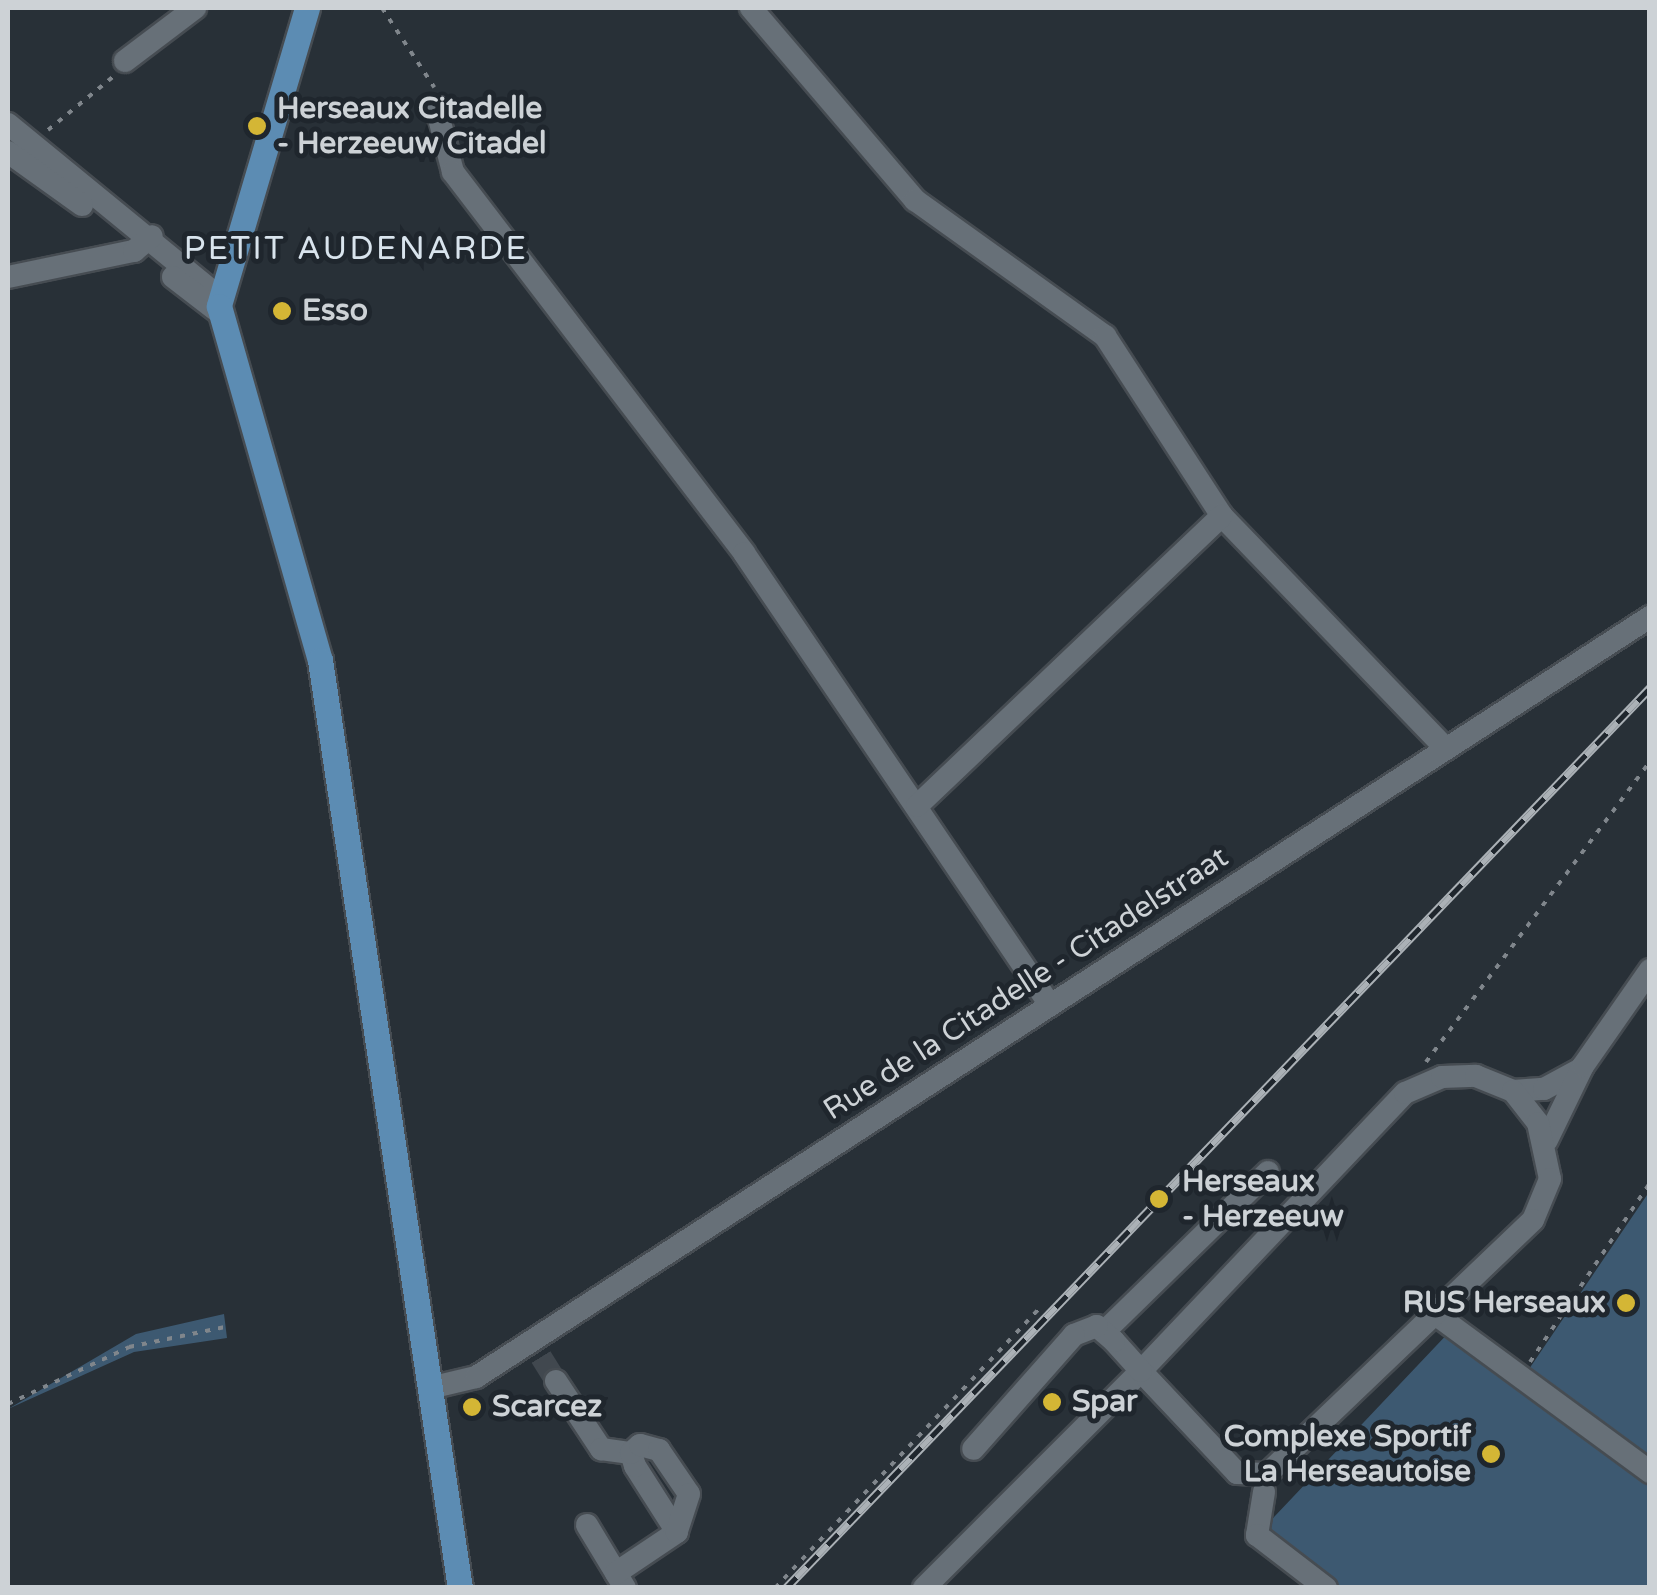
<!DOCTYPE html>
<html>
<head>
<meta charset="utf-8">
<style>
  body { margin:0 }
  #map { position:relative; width:1657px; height:1595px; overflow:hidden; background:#283037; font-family:"Varela Round",sans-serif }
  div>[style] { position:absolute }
  .green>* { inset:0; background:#3d5971 }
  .minor-tunnel>* { height:22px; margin-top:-11px; transform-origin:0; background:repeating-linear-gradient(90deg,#41484f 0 22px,transparent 0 33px) }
  .path>* { height:4px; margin-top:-2px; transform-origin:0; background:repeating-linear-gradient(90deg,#80868c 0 5px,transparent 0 13px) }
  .roads { filter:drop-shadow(2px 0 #464c52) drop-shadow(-2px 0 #464c52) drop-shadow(0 2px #464c52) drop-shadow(0 -2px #464c52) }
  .minor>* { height:22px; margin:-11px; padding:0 11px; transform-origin:11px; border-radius:11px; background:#677078 }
  .major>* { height:25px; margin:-12.5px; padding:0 12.5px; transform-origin:12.5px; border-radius:12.5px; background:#5c8cb3 }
  .rail>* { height:9px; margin-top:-4.5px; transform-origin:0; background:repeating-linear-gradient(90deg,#1f262d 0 15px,#abb1b6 0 30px); box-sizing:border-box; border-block:2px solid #abb1b6 }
  .dots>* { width:28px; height:28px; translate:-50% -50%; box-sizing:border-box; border:5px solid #1f262d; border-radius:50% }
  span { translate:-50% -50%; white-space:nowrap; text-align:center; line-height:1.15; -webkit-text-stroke:10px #1f262d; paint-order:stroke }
  .poi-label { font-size:30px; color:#cdd2d6; font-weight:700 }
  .left { translate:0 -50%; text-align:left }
  .right { translate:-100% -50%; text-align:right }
  .street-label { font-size:30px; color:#cdd2d6 }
  .neighbourhood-label { font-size:32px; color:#d9e4ed; letter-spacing:2.5px }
  .frame { position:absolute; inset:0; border:10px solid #cdd2d6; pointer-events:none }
</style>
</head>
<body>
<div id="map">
  <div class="green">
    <i style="clip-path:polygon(1649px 1192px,1649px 1587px,1316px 1587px,1257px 1535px,1453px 1328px,1527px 1372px)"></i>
    <i style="clip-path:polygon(224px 1314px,227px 1338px,134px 1352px,8px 1409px,136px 1334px)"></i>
  </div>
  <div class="minor-tunnel">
    <i style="left:541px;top:1357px;width:28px;rotate:58deg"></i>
  </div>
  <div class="path">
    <i style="left:382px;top:8px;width:95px;rotate:56.6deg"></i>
    <i style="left:48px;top:130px;width:85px;rotate:-39.3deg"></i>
    <i style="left:1426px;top:1062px;width:375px;rotate:-53.3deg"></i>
    <i style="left:1530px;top:1362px;width:216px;rotate:-56.2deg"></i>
    <i style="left:8px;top:1404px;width:134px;rotate:-25.2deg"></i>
    <i style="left:129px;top:1347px;width:98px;rotate:-11.8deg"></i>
    <i style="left:775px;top:1588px;width:383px;rotate:-46.6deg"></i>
  </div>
  <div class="roads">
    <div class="minor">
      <i style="left:751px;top:8px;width:253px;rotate:49.5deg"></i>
      <i style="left:915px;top:200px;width:234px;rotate:35.6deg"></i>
      <i style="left:1105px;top:336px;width:215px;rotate:57deg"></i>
      <i style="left:1222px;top:516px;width:323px;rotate:46.1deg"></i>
      <i style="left:125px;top:61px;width:88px;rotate:-37.1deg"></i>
      <i style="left:436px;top:107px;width:67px;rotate:75.3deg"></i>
      <i style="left:453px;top:172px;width:479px;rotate:52.6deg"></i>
      <i style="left:744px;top:553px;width:546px;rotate:55.9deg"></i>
      <i style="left:8px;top:124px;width:273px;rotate:39.3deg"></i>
      <i style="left:8px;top:152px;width:91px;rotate:35.6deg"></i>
      <i style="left:8px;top:277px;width:129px;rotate:-11.7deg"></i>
      <i style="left:134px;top:251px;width:23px;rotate:-40deg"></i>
      <i style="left:173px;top:277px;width:61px;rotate:37.6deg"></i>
      <i style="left:917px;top:806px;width:421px;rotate:-43.6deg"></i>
      <i style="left:1513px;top:1091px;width:31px;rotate:-4deg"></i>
      <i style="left:1544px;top:1089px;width:42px;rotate:-28.4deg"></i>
      <i style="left:1547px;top:1140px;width:82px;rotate:-64.1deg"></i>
      <i style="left:1583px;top:1066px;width:117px;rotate:-55.1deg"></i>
      <i style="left:1435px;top:1314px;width:267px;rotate:36.3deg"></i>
      <i style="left:1104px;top:1332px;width:229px;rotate:-44.3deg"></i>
      <i style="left:556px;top:1381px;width:82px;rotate:56.5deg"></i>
      <i style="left:601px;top:1449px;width:30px;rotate:8deg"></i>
      <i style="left:430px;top:1388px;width:47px;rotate:-13.4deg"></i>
      <i style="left:476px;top:1377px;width:1399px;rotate:-32.92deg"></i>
      <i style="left:1264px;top:1492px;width:44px;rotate:99.2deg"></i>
      <i style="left:1257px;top:1535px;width:87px;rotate:37.5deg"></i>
      <i style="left:587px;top:1525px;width:74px;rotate:58.9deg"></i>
      <i style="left:616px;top:1573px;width:73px;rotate:-33.9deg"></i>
      <i style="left:677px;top:1532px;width:78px;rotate:-122.5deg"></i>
      <i style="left:635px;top:1466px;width:14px;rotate:-107deg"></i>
      <i style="left:631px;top:1453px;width:12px;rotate:-42deg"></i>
      <i style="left:640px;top:1445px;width:20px;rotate:15deg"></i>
      <i style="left:659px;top:1450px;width:53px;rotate:55.7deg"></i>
      <i style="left:689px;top:1494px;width:40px;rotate:108deg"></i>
      <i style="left:924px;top:1588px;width:307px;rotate:-45deg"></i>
      <i style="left:1141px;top:1371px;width:383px;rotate:-46.5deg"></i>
      <i style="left:1405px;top:1093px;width:40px;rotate:-23.4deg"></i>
      <i style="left:1442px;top:1077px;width:34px;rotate:-2deg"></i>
      <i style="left:1476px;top:1076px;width:40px;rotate:22deg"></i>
      <i style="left:1513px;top:1091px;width:41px;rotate:52deg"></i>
      <i style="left:1538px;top:1123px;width:57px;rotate:77.9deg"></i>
      <i style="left:1550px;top:1179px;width:44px;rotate:112.5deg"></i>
      <i style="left:1533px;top:1220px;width:368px;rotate:136.3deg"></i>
      <i style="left:1267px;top:1474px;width:30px;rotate:-178deg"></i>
      <i style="left:1237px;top:1473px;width:140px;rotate:-133.3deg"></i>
      <i style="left:1141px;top:1371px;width:40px;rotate:-132deg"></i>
      <i style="left:1114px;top:1341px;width:23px;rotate:-139deg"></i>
      <i style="left:1097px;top:1326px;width:25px;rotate:159deg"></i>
      <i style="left:1074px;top:1335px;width:152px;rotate:131.5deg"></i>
    </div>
    <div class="major">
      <i style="left:307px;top:8px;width:311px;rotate:106.5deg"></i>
      <i style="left:219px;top:306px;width:368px;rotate:74.1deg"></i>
      <i style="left:320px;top:660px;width:939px;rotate:81.42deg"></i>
    </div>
  </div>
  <div class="rail">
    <i style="left:786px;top:1588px;width:1248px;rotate:-46.17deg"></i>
  </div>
  <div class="dots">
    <i style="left:257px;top:126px;background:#d4b635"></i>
    <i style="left:282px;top:311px;background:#d4b635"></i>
    <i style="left:1159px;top:1199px;background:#d4b635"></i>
    <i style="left:1626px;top:1303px;background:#d4b635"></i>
    <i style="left:1052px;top:1402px;background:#d4b635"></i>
    <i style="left:472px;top:1407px;background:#d4b635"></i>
    <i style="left:1491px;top:1454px;background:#d4b635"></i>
  </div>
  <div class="poi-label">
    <span class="left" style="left:277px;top:126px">Herseaux Citadelle<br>- Herzeeuw Citadel</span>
    <span class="left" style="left:302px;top:311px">Esso</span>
    <span class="left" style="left:1182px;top:1199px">Herseaux<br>- Herzeeuw</span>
    <span class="right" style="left:1606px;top:1303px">RUS Herseaux</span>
    <span class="left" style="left:1072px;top:1402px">Spar</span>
    <span class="left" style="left:492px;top:1407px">Scarcez</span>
    <span class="right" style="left:1471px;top:1454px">Complexe Sportif<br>La Herseautoise</span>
  </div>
  <div class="street-label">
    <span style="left:1026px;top:984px;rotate:-33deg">Rue de la Citadelle - Citadelstraat</span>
  </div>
  <div class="neighbourhood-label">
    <span style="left:356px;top:249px">PETIT AUDENARDE</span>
  </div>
  <div class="frame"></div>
</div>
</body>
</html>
